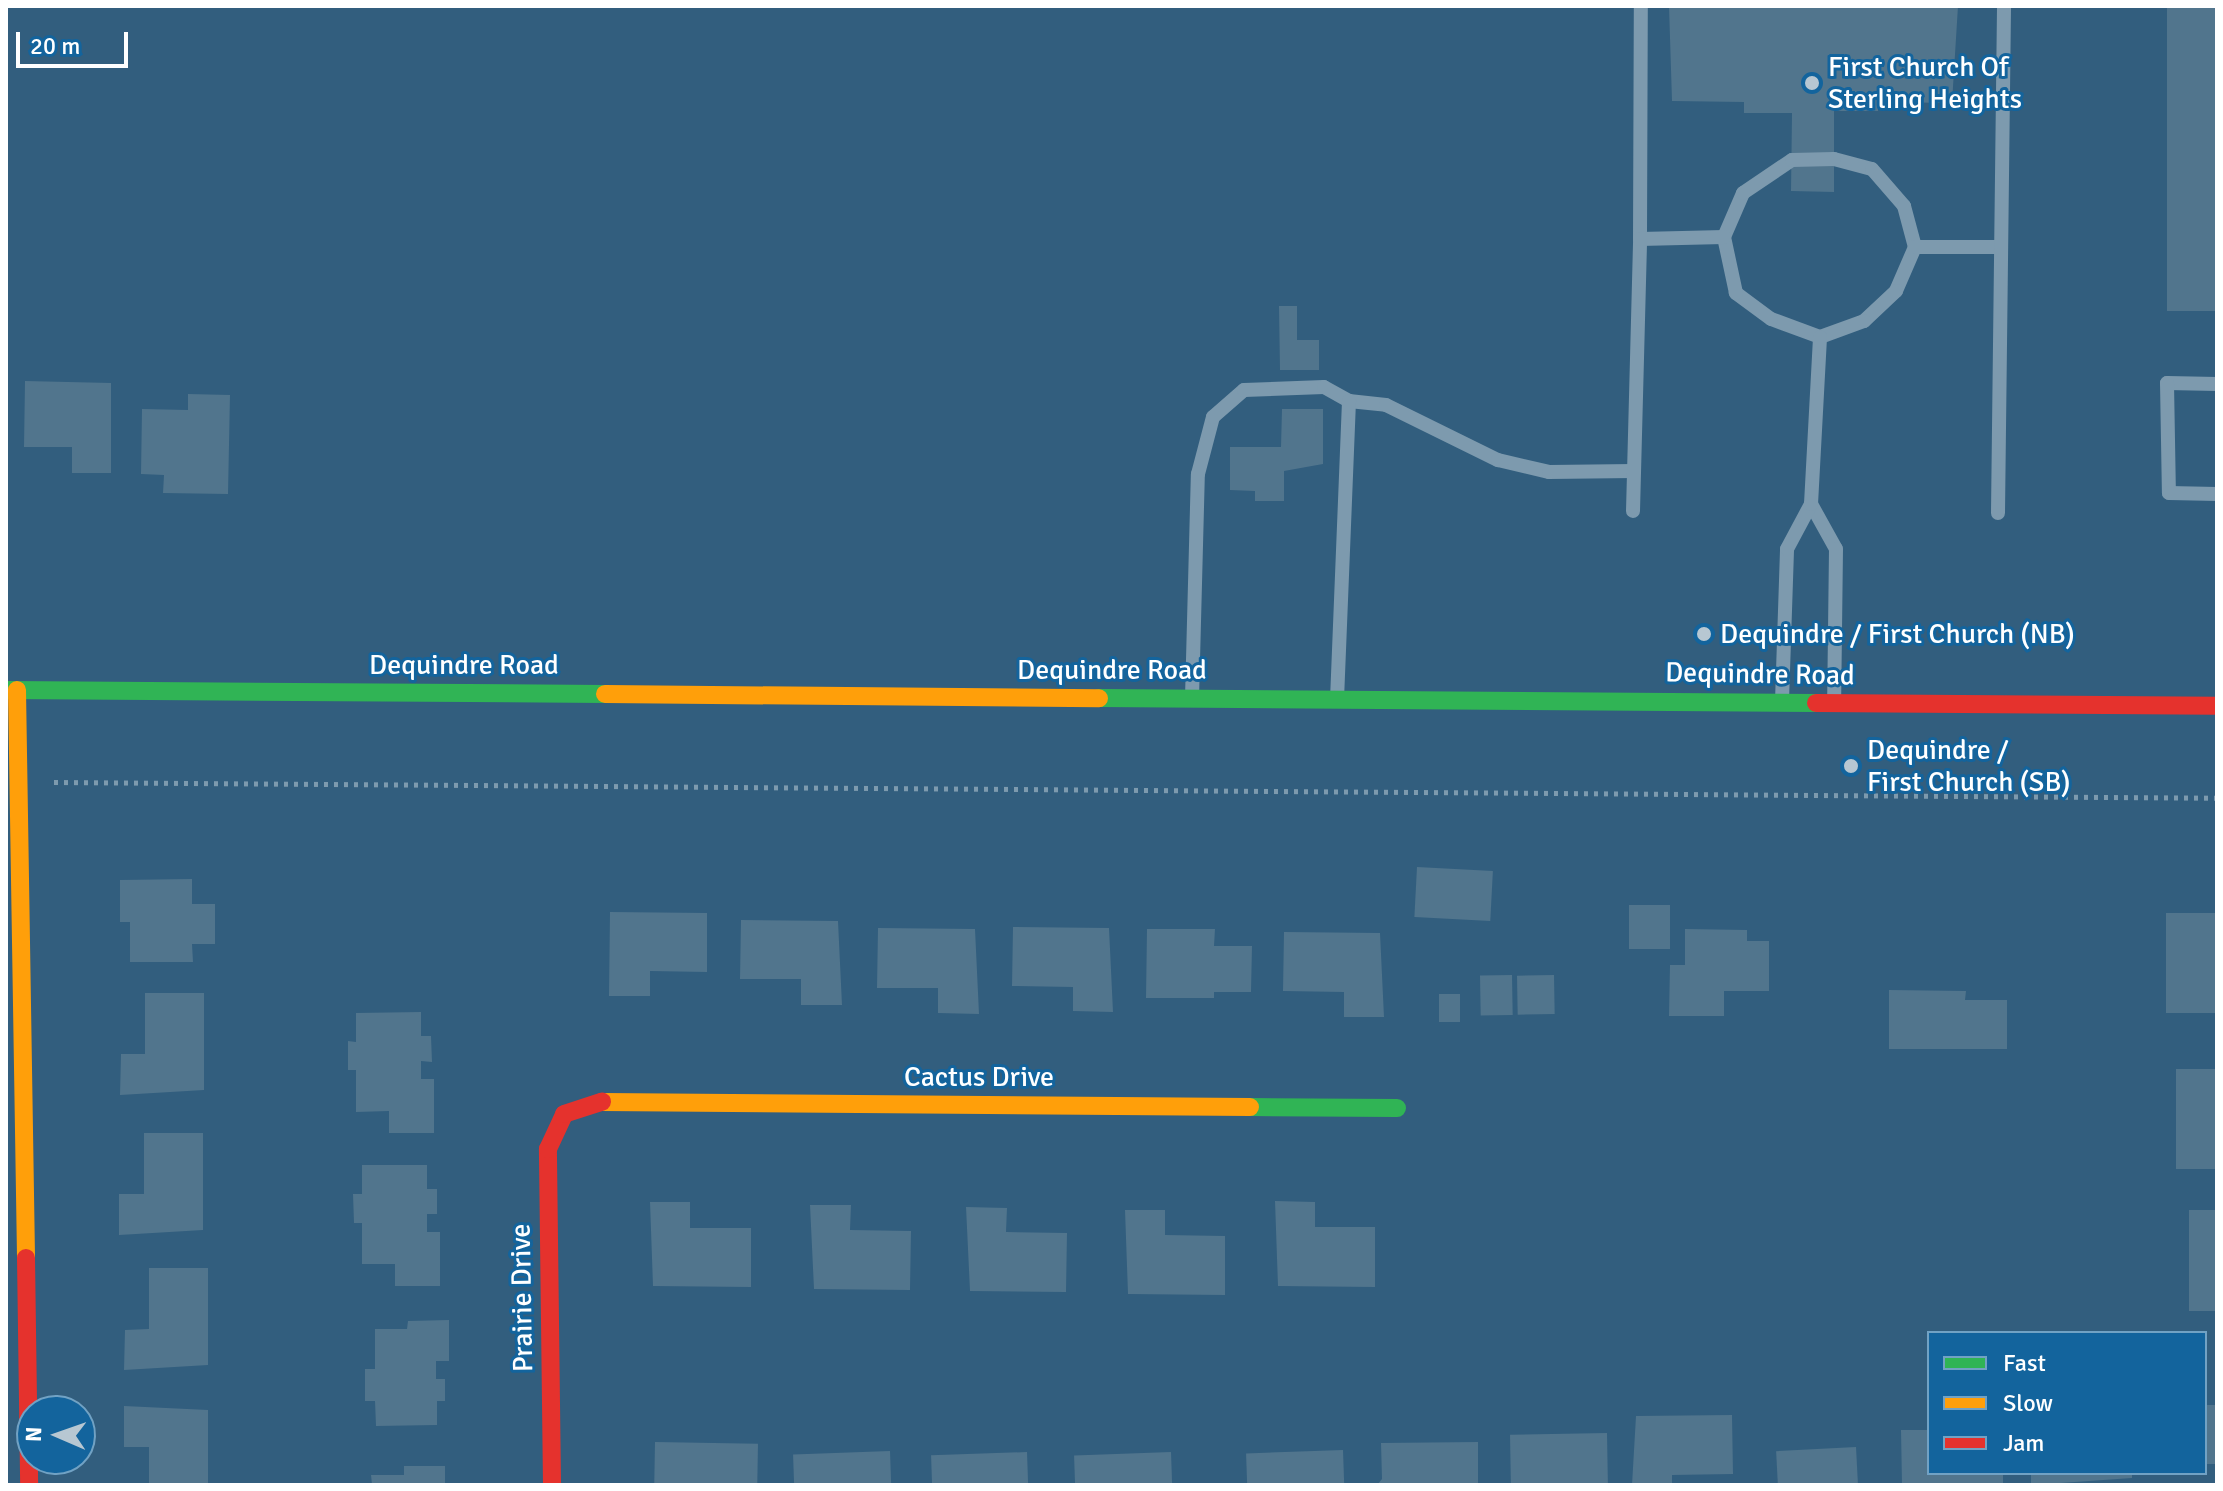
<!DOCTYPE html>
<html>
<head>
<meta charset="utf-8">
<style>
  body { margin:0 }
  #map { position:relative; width:2223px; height:1491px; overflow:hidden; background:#325e7e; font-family:Signika,sans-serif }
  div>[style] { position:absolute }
  .building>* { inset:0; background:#51758d; transform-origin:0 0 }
  .path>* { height:5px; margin-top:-2.5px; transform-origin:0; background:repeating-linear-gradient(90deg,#7d9aae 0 4px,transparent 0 10px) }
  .lane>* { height:14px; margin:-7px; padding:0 7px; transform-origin:7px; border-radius:7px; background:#7d9aae }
  .fast>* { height:18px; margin:-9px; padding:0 9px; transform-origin:9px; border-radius:9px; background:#30b455 }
  .slow>* { height:18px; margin:-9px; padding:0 9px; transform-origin:9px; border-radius:9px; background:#ff9f0a }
  .jam>* { height:18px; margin:-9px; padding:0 9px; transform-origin:9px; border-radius:9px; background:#e5322d }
  .dots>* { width:22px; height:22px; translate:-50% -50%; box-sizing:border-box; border:4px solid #13649d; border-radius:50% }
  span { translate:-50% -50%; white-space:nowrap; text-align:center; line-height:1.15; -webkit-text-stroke:6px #13649d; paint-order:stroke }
  .poi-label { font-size:28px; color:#fff }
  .left { translate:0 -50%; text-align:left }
  .street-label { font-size:28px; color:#fff }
  .frame { position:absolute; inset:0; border:8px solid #fff; pointer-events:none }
  .legend { position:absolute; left:1927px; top:1331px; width:280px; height:144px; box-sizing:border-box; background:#13649d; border:2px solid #71a2c4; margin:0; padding:10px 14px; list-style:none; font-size:24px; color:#fff }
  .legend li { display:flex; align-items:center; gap:16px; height:40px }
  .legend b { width:40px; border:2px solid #71a2c4 }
  .north { position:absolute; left:16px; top:1395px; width:80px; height:80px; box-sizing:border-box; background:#13649d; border:2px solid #71a2c4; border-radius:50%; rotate:272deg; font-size:22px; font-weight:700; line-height:32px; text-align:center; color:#fff }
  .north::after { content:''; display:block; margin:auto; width:28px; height:36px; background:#b7c7d2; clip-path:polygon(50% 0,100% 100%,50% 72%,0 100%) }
  .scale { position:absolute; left:16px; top:32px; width:112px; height:36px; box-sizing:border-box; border:4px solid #fff; border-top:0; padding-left:10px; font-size:24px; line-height:28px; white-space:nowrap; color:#fff; -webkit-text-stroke:6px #13649d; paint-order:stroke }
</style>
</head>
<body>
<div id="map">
  <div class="building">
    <i style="clip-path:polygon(1669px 6px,1958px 6px,1952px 103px,1878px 102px,1878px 111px,1834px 111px,1834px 192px,1791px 191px,1792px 113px,1744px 113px,1744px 102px,1672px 101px)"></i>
    <i style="left:2167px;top:6px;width:50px;height:305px"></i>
    <i style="clip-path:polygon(1279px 306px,1297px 306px,1297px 340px,1319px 340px,1319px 370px,1280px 370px)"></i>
    <i style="clip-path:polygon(25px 381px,111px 383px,111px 473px,72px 473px,72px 447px,24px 447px)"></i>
    <i style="clip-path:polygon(188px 394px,230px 395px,228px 494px,163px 493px,164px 475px,141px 474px,142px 409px,188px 410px)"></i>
    <i style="clip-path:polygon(1282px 409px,1323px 409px,1323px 464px,1284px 471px,1284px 501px,1255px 501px,1255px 491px,1230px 490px,1230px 447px,1281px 447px)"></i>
    <i style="left:1417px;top:867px;width:76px;height:50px;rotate:3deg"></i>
    <i style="clip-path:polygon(192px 879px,192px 904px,215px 904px,215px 944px,192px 944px,193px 962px,130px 962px,130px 922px,120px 922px,120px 880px)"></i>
    <i style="left:1629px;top:905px;width:41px;height:44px"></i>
    <i style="clip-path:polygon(610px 912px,707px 913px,707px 972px,650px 971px,650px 996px,609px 996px)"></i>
    <i style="left:2166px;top:913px;width:51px;height:100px"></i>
    <i style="clip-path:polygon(741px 920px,838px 921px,842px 1005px,801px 1005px,801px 979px,740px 979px)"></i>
    <i style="clip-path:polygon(1013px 927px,1109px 928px,1113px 1012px,1073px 1011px,1073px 987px,1012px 986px)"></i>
    <i style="clip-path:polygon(878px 928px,975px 929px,979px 1014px,938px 1013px,938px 988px,877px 988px)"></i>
    <i style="clip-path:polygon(1147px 929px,1215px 929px,1214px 946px,1252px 946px,1251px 992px,1214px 992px,1214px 998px,1146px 998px)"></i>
    <i style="clip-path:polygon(1685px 929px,1747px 930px,1747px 941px,1769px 941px,1769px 991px,1724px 991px,1724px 1016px,1669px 1016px,1670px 965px,1685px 965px)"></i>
    <i style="clip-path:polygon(1284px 932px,1380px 933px,1384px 1017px,1344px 1017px,1344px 992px,1283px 991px)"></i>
    <i style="left:1512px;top:975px;width:40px;height:32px;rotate:89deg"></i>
    <i style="left:1554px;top:975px;width:39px;height:37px;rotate:89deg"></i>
    <i style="clip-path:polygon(1889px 990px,1966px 991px,1965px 1000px,2007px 1000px,2007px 1049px,1889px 1049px)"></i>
    <i style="clip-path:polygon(145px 993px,204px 993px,204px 1090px,120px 1095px,121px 1054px,145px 1054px)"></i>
    <i style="left:1439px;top:994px;width:21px;height:28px"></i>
    <i style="clip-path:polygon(421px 1012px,421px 1036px,431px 1036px,432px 1062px,421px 1061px,421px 1079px,434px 1079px,434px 1133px,389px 1133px,389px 1111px,356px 1112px,356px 1070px,348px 1070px,348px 1041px,356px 1042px,356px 1013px)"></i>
    <i style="left:2176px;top:1069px;width:41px;height:100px"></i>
    <i style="clip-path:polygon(144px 1133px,203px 1133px,203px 1230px,119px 1235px,119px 1194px,144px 1194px)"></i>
    <i style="clip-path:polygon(362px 1165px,427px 1165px,427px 1189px,437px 1189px,437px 1214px,427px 1214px,427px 1232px,440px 1232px,440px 1286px,395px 1286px,395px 1264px,362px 1264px,362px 1223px,354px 1223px,353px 1194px,362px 1194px)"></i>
    <i style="clip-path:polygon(1275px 1201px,1315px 1202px,1315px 1227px,1375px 1227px,1375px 1287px,1278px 1286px)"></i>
    <i style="clip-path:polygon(650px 1202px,690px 1202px,690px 1228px,751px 1228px,751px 1287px,653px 1286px)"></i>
    <i style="clip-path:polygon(810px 1205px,851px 1205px,850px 1230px,911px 1231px,910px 1290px,814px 1289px)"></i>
    <i style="clip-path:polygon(966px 1207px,1007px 1208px,1006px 1232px,1067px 1233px,1066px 1292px,970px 1291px)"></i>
    <i style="clip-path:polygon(1125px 1210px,1165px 1210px,1165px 1235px,1225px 1236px,1225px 1295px,1128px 1294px)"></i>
    <i style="left:2189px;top:1210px;width:28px;height:101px"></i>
    <i style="clip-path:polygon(149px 1268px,208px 1268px,208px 1365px,124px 1370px,125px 1330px,149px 1329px)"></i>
    <i style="clip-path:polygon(449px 1320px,449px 1361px,436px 1361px,436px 1379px,445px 1379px,445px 1401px,437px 1401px,437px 1425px,376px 1426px,375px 1401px,365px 1401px,365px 1369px,375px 1369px,375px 1329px,407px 1329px,408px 1321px)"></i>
    <i style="left:2205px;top:1405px;width:12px;height:59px"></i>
    <i style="clip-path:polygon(124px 1406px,208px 1410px,208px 1485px,149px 1485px,149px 1447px,124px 1447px)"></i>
    <i style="clip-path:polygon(1732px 1415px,1733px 1474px,1672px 1475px,1672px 1485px,1632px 1485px,1636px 1416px)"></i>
    <i style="clip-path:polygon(1901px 1430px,1929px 1430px,1929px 1473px,2003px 1473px,2003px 1485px,1902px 1485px)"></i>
    <i style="left:1607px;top:1433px;width:52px;height:97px;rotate:89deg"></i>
    <i style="left:655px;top:1442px;width:103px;height:43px;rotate:1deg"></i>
    <i style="clip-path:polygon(1478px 1442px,1478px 1485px,1377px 1485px,1382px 1479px,1381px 1443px)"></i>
    <i style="left:1856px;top:1447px;width:38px;height:80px;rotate:87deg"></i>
    <i style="left:1343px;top:1450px;width:35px;height:97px;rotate:88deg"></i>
    <i style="left:890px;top:1451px;width:34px;height:97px;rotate:88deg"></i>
    <i style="left:1027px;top:1452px;width:33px;height:96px;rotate:88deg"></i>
    <i style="left:1171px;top:1452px;width:33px;height:97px;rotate:88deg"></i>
    <i style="clip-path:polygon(404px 1466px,445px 1466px,445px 1485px,372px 1485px,371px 1475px,404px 1475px)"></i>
    <i style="clip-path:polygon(2031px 1473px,2132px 1473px,2132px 1478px,2031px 1485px)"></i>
  </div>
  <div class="path">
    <i style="left:54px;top:782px;width:2163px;rotate:0.42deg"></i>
  </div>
  <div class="lane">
    <i style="left:1834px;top:159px;width:39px;rotate:15deg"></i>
    <i style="left:1872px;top:169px;width:49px;rotate:49.1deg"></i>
    <i style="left:1904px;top:206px;width:42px;rotate:75deg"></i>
    <i style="left:1915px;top:247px;width:48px;rotate:113.4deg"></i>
    <i style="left:1896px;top:291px;width:44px;rotate:136.8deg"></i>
    <i style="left:1864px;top:321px;width:47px;rotate:160deg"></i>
    <i style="left:1820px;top:337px;width:52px;rotate:-159.8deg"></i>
    <i style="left:1771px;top:319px;width:44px;rotate:-143.4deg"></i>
    <i style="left:1736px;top:293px;width:57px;rotate:-102.1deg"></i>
    <i style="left:1724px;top:237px;width:48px;rotate:-66.6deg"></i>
    <i style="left:1743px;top:193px;width:59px;rotate:-34deg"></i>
    <i style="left:1792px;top:160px;width:42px;rotate:-1.4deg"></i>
    <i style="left:1640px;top:239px;width:233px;rotate:-89.8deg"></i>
    <i style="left:1915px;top:247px;width:86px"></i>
    <i style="left:2217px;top:384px;width:50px;rotate:-178.9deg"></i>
    <i style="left:2167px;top:383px;width:110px;rotate:89deg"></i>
    <i style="left:2169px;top:493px;width:48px;rotate:1.2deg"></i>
    <i style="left:1349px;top:401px;width:37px;rotate:6deg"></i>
    <i style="left:1386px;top:405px;width:125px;rotate:26.2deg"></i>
    <i style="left:1498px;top:460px;width:52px;rotate:13.2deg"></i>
    <i style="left:1549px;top:472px;width:85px;rotate:-0.7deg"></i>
    <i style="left:1811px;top:504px;width:51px;rotate:60.9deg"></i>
    <i style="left:1836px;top:549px;width:153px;rotate:90.7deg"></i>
    <i style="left:1633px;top:511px;width:272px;rotate:-88.5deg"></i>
    <i style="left:1640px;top:239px;width:84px;rotate:-1.4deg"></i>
    <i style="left:1998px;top:513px;width:507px;rotate:-89.32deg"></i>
    <i style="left:1192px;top:698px;width:224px;rotate:-88.5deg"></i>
    <i style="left:1198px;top:474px;width:59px;rotate:-75.3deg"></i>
    <i style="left:1213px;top:417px;width:41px;rotate:-41.1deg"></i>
    <i style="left:1244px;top:390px;width:80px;rotate:-2.1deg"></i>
    <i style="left:1324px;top:387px;width:29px;rotate:29deg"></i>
    <i style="left:1349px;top:401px;width:297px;rotate:92.3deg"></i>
    <i style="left:1782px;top:701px;width:152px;rotate:-88.1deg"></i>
    <i style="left:1787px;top:549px;width:51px;rotate:-61.9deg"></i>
    <i style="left:1811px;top:504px;width:167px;rotate:-86.9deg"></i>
  </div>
  <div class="fast">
    <i style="left:6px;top:690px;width:599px;rotate:0.38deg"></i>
    <i style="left:1099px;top:698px;width:717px;rotate:0.4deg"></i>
    <i style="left:1250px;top:1107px;width:147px;rotate:0.4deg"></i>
  </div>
  <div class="slow">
    <i style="left:17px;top:690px;width:568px;rotate:89.09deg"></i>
    <i style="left:605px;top:694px;width:494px;rotate:0.5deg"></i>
    <i style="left:602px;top:1102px;width:648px;rotate:0.44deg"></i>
  </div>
  <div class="jam">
    <i style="left:1816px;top:703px;width:401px;rotate:0.4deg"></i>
    <i style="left:26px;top:1258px;width:227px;rotate:89.2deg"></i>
    <i style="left:552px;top:1485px;width:336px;rotate:-90.7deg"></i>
    <i style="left:548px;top:1149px;width:38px;rotate:-65deg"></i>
    <i style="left:564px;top:1114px;width:40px;rotate:-18deg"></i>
  </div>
  <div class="dots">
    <i style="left:1812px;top:83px;background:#b7c7d2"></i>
    <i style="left:1704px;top:634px;background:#b7c7d2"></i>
    <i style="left:1851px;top:766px;background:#b7c7d2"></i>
  </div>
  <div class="poi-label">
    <span class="left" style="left:1828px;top:83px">First Church Of<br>Sterling Heights</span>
    <span class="left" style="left:1720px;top:634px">Dequindre / First Church (NB)</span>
    <span class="left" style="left:1867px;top:766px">Dequindre /<br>First Church (SB)</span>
  </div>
  <div class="street-label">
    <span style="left:464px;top:665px">Dequindre Road</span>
    <span style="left:1112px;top:670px">Dequindre Road</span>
    <span style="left:1760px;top:674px;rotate:1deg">Dequindre Road</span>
    <span style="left:979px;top:1077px">Cactus Drive</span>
    <span style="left:522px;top:1298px;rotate:-91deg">Prairie Drive</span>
  </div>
  <div class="frame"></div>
  <ul class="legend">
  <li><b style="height:10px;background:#30b455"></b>Fast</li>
  <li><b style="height:10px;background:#ff9f0a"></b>Slow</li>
  <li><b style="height:10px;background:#e5322d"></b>Jam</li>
  </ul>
  <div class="north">N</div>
  <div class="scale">20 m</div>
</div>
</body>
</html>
